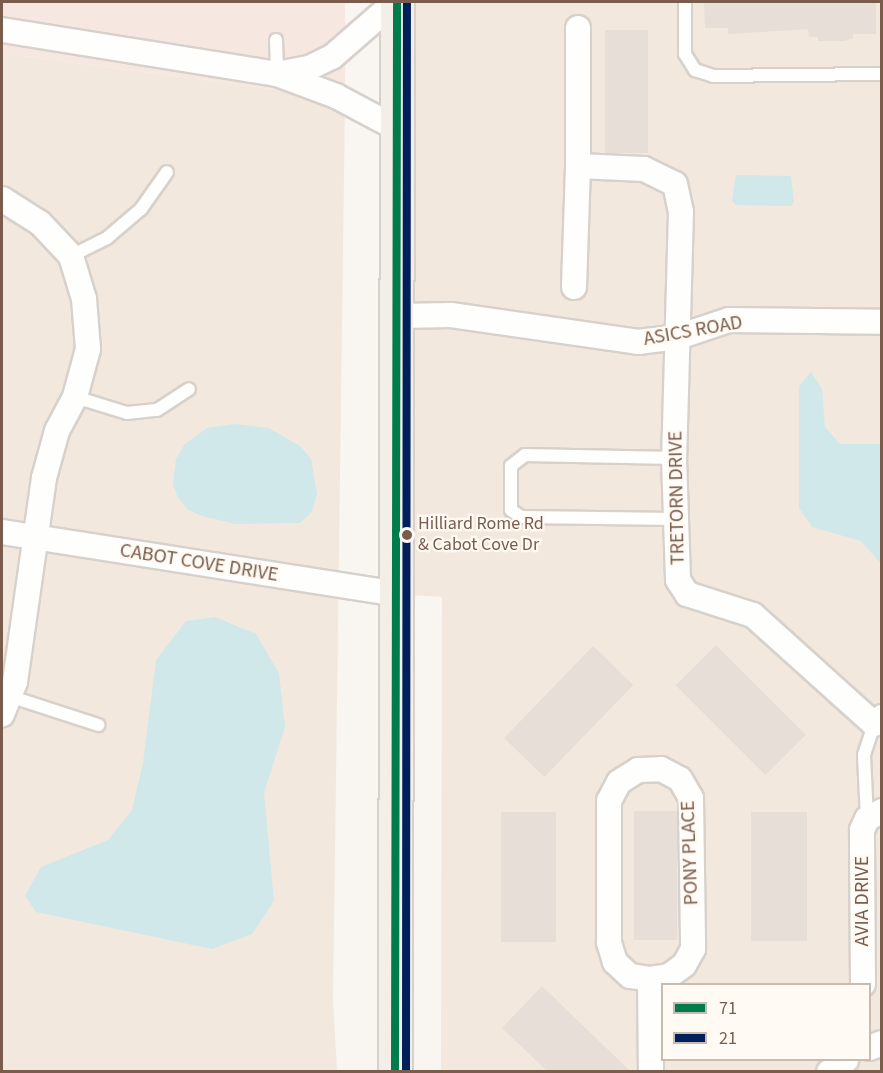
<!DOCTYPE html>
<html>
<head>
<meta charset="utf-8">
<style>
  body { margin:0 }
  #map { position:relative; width:883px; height:1073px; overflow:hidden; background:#f9f5f0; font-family:"Source Sans 3",sans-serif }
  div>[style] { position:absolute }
  .residential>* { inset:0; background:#f2e8de }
  .commercial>* { inset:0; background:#f6e8e1 }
  .water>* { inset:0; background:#d0e8ea }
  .building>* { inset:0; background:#e6ded7; transform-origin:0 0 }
  .roads { filter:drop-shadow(2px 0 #d7d1cb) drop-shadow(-2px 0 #d7d1cb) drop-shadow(0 2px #d7d1cb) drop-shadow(0 -2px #d7d1cb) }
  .service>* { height:12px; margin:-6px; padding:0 6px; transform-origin:6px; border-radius:6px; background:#fefefd }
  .minor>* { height:24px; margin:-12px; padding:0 12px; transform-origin:12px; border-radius:12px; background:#fefefd }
  .primary>* { height:33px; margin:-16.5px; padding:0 16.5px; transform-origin:16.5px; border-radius:16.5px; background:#f3eee8 }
  .bus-1>* { height:8px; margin:-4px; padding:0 4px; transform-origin:4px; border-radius:4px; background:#007b4b }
  .bus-2>* { height:8px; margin:-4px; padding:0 4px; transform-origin:4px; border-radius:4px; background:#00205b }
  .dots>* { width:16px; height:16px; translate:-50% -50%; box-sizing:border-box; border:3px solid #fffaf3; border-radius:50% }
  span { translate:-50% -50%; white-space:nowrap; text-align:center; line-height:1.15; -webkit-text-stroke:4.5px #fffaf3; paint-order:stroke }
  .bus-label { font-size:18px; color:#7a5c4d }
  .left { translate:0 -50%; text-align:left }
  .street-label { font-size:20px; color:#7a5c4d }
  .frame { position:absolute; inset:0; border:3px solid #7a5c4d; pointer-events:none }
  .legend { position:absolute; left:661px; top:983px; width:210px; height:78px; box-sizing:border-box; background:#fffaf3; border:2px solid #cabbb1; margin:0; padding:8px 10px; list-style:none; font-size:18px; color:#7a5c4d }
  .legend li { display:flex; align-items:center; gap:12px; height:30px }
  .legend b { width:30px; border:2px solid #cabbb1 }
</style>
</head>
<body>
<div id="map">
  <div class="residential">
    <i style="clip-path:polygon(evenodd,397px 2px,881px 2px,881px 1071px,441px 1071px,442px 597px,396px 594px,397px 2px,662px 984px,870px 984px,870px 1060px,662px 1060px,662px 984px)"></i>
    <i style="clip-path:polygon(2px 53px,345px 99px,333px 1001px,337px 1071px,2px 1072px)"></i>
  </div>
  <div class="commercial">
    <i style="clip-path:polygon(2px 2px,345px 2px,345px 99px,2px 53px)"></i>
  </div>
  <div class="water">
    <i style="clip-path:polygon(736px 175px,791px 176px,794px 201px,791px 206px,736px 205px,732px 201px)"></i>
    <i style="clip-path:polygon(811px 372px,822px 389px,825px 427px,840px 444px,881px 444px,881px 564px,861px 541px,812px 527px,799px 508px,799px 386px)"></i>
    <i style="clip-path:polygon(235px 424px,269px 428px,300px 446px,311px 459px,317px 494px,312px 512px,300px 523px,235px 524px,202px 516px,188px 510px,178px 498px,173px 484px,176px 459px,185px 444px,207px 428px)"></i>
    <i style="clip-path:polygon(215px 617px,256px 634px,279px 673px,285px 727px,264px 793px,274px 901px,252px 934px,212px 949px,36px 912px,25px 896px,41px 867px,108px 840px,132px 810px,143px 763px,156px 660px,186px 621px)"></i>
  </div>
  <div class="building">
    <i style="clip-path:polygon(704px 2px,876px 2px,876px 34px,853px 34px,853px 38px,844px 41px,818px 41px,818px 37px,809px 37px,808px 29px,728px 34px,728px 28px,705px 28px)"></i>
    <i style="left:605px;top:30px;width:43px;height:123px"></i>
    <i style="left:716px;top:645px;width:127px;height:57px;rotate:45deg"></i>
    <i style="left:593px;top:646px;width:56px;height:128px;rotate:44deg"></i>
    <i style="left:634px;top:811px;width:43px;height:129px"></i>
    <i style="left:556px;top:812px;width:130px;height:55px;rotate:90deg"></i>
    <i style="left:807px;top:812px;width:129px;height:56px;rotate:90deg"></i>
    <i style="clip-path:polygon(542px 986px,630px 1071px,547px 1071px,502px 1028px)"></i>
  </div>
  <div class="roads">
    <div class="service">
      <i style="left:685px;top:2px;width:52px;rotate:90deg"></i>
      <i style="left:685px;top:54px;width:19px;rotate:58deg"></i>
      <i style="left:695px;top:70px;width:19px;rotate:18deg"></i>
      <i style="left:713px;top:76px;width:169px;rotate:-0.7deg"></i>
      <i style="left:276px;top:40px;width:34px;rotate:88deg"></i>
      <i style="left:71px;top:256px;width:40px;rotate:-26.6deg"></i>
      <i style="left:107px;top:238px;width:45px;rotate:-40.5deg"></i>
      <i style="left:141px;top:209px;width:45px;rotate:-54.9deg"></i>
      <i style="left:75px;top:397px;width:54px;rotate:17.1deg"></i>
      <i style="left:127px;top:413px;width:30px;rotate:-6deg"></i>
      <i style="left:157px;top:410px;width:38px;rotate:-33deg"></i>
      <i style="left:674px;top:458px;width:149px;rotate:-178.8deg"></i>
      <i style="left:525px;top:455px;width:18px;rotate:142deg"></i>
      <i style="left:511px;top:466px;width:44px;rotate:90deg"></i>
      <i style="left:511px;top:510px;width:12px;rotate:35deg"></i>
      <i style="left:521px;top:517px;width:155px;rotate:0.7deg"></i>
      <i style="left:9px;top:696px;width:94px;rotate:18deg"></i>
      <i style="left:867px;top:819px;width:64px;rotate:-92.7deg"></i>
      <i style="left:864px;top:755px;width:33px;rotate:-72deg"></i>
    </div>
    <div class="minor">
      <i style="left:2px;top:30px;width:278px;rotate:9.1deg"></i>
      <i style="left:277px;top:74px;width:63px;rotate:20.4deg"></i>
      <i style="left:336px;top:96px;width:68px;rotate:28.1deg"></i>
      <i style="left:277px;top:74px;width:33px;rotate:-11deg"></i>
      <i style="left:309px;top:68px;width:25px;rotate:-26deg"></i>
      <i style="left:332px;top:57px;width:84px;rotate:-41.1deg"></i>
      <i style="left:578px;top:166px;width:138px;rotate:-90deg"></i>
      <i style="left:2px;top:199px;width:45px;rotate:32.3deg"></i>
      <i style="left:40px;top:223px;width:45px;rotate:46.8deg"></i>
      <i style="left:71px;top:256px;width:45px;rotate:73.2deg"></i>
      <i style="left:84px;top:299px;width:50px;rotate:85.4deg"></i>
      <i style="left:88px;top:349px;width:50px;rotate:105.2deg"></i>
      <i style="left:75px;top:397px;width:38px;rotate:118deg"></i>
      <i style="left:57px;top:431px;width:49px;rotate:105.5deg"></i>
      <i style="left:44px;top:478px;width:206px;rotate:98.1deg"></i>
      <i style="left:15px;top:682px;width:35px;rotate:112deg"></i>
      <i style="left:574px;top:287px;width:121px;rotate:-88.1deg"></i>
      <i style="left:578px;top:166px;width:66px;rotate:2.6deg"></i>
      <i style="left:644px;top:169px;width:34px;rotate:26deg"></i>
      <i style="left:675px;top:184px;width:29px;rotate:78deg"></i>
      <i style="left:681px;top:212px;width:246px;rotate:91.6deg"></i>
      <i style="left:674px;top:458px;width:122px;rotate:88.1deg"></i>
      <i style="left:678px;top:580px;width:17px;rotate:57deg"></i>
      <i style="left:687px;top:594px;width:69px;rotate:17.7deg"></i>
      <i style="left:753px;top:615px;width:163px;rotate:42deg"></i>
      <i style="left:874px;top:724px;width:11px;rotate:-41deg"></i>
      <i style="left:398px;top:316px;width:53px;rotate:-1.1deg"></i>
      <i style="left:451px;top:315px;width:189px;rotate:8.2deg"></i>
      <i style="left:638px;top:342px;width:40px;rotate:-7.1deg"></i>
      <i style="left:678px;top:337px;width:54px;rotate:-18.4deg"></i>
      <i style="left:729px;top:320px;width:153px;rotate:0.7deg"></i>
      <i style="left:2px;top:532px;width:399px;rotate:8.9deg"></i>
      <i style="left:661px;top:769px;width:21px;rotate:28deg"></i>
      <i style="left:680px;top:779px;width:22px;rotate:60deg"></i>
      <i style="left:691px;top:798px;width:151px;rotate:89.2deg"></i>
      <i style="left:693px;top:949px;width:18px;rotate:119deg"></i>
      <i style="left:684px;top:965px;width:19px;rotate:144deg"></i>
      <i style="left:669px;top:976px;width:19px;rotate:171deg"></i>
      <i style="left:650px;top:979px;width:20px;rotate:-171deg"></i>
      <i style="left:630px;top:976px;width:21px;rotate:-137deg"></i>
      <i style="left:615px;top:962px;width:21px;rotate:-107deg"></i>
      <i style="left:609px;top:942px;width:141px;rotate:-90deg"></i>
      <i style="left:609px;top:801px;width:21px;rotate:-62deg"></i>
      <i style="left:619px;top:782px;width:22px;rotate:-32deg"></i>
      <i style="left:638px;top:770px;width:23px;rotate:-2deg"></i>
      <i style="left:650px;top:979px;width:93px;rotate:89.4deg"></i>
      <i style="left:863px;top:984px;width:154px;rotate:-90.4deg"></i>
      <i style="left:862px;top:830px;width:12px;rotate:-66deg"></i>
      <i style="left:867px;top:819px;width:17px;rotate:-28deg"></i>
      <i style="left:870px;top:1048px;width:13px;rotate:-23deg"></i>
      <i style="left:829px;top:1072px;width:21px;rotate:-35deg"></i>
    </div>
    <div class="primary">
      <i style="left:395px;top:1072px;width:1070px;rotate:-89.89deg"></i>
    </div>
  </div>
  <div class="bus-1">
    <i style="left:395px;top:1072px;width:1070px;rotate:-89.89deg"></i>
  </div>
  <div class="bus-2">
    <i style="left:406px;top:1072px;width:1070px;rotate:-89.95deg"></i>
  </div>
  <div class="dots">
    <i style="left:407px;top:535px;background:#7a5c4d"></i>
  </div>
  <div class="bus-label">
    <span class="left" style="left:418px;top:535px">Hilliard Rome Rd<br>&amp; Cabot Cove Dr</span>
  </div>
  <div class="street-label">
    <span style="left:693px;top:331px;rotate:-10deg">ASICS ROAD</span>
    <span style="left:677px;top:498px;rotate:-91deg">TRETORN DRIVE</span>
    <span style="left:199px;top:563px;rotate:9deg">CABOT COVE DRIVE</span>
    <span style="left:690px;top:853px;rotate:-92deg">PONY PLACE</span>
    <span style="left:862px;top:901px;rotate:-90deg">AVIA DRIVE</span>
  </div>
  <div class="frame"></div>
  <ul class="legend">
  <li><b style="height:8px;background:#007b4b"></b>71</li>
  <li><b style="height:8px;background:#00205b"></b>21</li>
  </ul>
</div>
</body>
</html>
